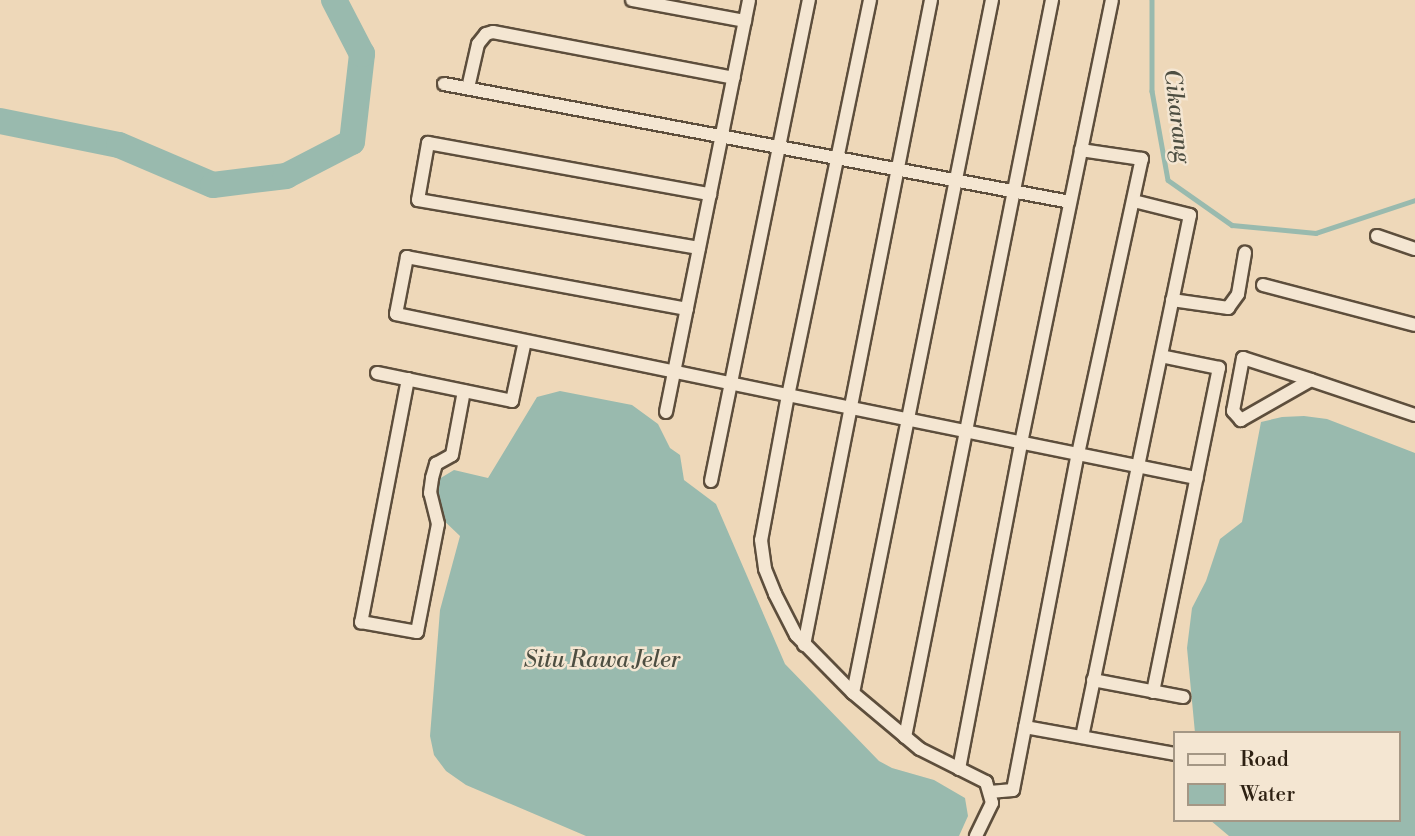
<!DOCTYPE html>
<html>
<head>
<meta charset="utf-8">
<style>
  body { margin:0 }
  #map { position:relative; width:1415px; height:836px; overflow:hidden; background:#eed8b9; font-family:"Libre Bodoni",serif }
  div>[style] { position:absolute }
  .water>* { inset:0; background:#99baae }
  .stream>* { height:4.5px; margin:-2.25px; padding:0 2.25px; transform-origin:2.25px; border-radius:2.25px; background:#99baae }
  .river>* { height:26px; margin:-13px; padding:0 13px; transform-origin:13px; border-radius:13px; background:#99baae }
  .roads { filter:drop-shadow(2px 0 #5d4e3c) drop-shadow(-2px 0 #5d4e3c) drop-shadow(0 2px #5d4e3c) drop-shadow(0 -2px #5d4e3c) }
  .street>* { height:12px; margin:-6px; padding:0 6px; transform-origin:6px; border-radius:6px; background:#f4e6d2 }
  span { translate:-50% -50%; white-space:nowrap; text-align:center; line-height:1.15; -webkit-text-stroke:5px #f4e6d2; paint-order:stroke }
  .water-label { font-size:23px; color:#4d4e41; font-style:italic }
  .legend { position:absolute; left:1173px; top:731px; width:228px; height:91px; box-sizing:border-box; background:#f4e6d2; border:2px solid #a49785; margin:0; padding:9px 12px; list-style:none; font-size:21px; color:#2d2012 }
  .legend li { display:flex; align-items:center; gap:14px; height:35px }
  .legend b { width:35px; border:2px solid #a49785 }
</style>
</head>
<body>
<div id="map">
  <div class="water">
    <i style="clip-path:polygon(560px 391px,632px 405px,658px 424px,670px 448px,680px 455px,684px 480px,716px 504px,785px 664px,879px 761px,892px 768px,934px 780px,965px 798px,968px 816px,959px 836px,586px 836px,466px 785px,446px 771px,434px 755px,430px 736px,440px 610px,460px 536px,438px 515px,436px 490px,439px 479px,454px 470px,488px 478px,537px 397px)"></i>
    <i style="clip-path:polygon(1304px 416px,1327px 419px,1415px 453px,1415px 836px,1229px 836px,1210px 820px,1399px 820px,1399px 733px,1195px 733px,1187px 648px,1192px 608px,1206px 581px,1220px 539px,1242px 522px,1261px 422px,1282px 417px)"></i>
  </div>
  <div class="stream">
    <i style="left:1152px;top:0;width:91px;rotate:90deg"></i>
    <i style="left:1152px;top:91px;width:90px;rotate:79.8deg"></i>
    <i style="left:1168px;top:180px;width:78px;rotate:35.1deg"></i>
    <i style="left:1232px;top:225px;width:84px;rotate:5.4deg"></i>
    <i style="left:1316px;top:233px;width:104px;rotate:-18.4deg"></i>
  </div>
  <div class="river">
    <i style="left:0;top:121px;width:121px;rotate:11.4deg"></i>
    <i style="left:119px;top:145px;width:102px;rotate:23.1deg"></i>
    <i style="left:213px;top:185px;width:74px;rotate:-7deg"></i>
    <i style="left:286px;top:176px;width:74px;rotate:-27.3deg"></i>
    <i style="left:352px;top:142px;width:89px;rotate:-83.5deg"></i>
    <i style="left:362px;top:54px;width:61px;rotate:-117.4deg"></i>
  </div>
  <div class="roads">
    <div class="street">
      <i style="left:632px;top:0;width:115px;rotate:10.5deg"></i>
      <i style="left:870px;top:0;width:403px;rotate:101.7deg"></i>
      <i style="left:788px;top:395px;width:417px;rotate:11.5deg"></i>
      <i style="left:444px;top:84px;width:637px;rotate:10.67deg"></i>
      <i style="left:468px;top:88px;width:45px;rotate:-77.2deg"></i>
      <i style="left:478px;top:44px;width:13px;rotate:-51deg"></i>
      <i style="left:486px;top:34px;width:7px;rotate:-16deg"></i>
      <i style="left:493px;top:32px;width:245px;rotate:10.8deg"></i>
      <i style="left:1377px;top:236px;width:40px;rotate:18.9deg"></i>
      <i style="left:699px;top:248px;width:285px;rotate:-170.3deg"></i>
      <i style="left:418px;top:200px;width:58px;rotate:-80deg"></i>
      <i style="left:428px;top:143px;width:287px;rotate:10.3deg"></i>
      <i style="left:1263px;top:285px;width:157px;rotate:14.7deg"></i>
      <i style="left:1172px;top:300px;width:57px;rotate:8.1deg"></i>
      <i style="left:1228px;top:308px;width:17px;rotate:-54deg"></i>
      <i style="left:1238px;top:294px;width:42px;rotate:-80.3deg"></i>
      <i style="left:687px;top:309px;width:285px;rotate:-169.5deg"></i>
      <i style="left:407px;top:257px;width:58px;rotate:100.9deg"></i>
      <i style="left:396px;top:314px;width:400px;rotate:11.7deg"></i>
      <i style="left:788px;top:395px;width:147px;rotate:100.5deg"></i>
      <i style="left:761px;top:540px;width:29px;rotate:82deg"></i>
      <i style="left:765px;top:569px;width:27px;rotate:68deg"></i>
      <i style="left:775px;top:594px;width:46px;rotate:62.9deg"></i>
      <i style="left:796px;top:635px;width:81px;rotate:45.5deg"></i>
      <i style="left:853px;top:693px;width:87px;rotate:39.9deg"></i>
      <i style="left:920px;top:749px;width:74px;rotate:26.6deg"></i>
      <i style="left:986px;top:782px;width:22px;rotate:74deg"></i>
      <i style="left:992px;top:803px;width:37px;rotate:116deg"></i>
      <i style="left:377px;top:373px;width:138px;rotate:11.7deg"></i>
      <i style="left:512px;top:401px;width:61px;rotate:-77.8deg"></i>
      <i style="left:408px;top:379px;width:248px;rotate:100.9deg"></i>
      <i style="left:361px;top:622px;width:57px;rotate:10.1deg"></i>
      <i style="left:417px;top:632px;width:110px;rotate:-79deg"></i>
      <i style="left:438px;top:524px;width:32px;rotate:-104deg"></i>
      <i style="left:430px;top:493px;width:15px;rotate:-82deg"></i>
      <i style="left:432px;top:478px;width:15px;rotate:-74deg"></i>
      <i style="left:436px;top:464px;width:18px;rotate:-29deg"></i>
      <i style="left:452px;top:455px;width:65px;rotate:-79.4deg"></i>
      <i style="left:1311px;top:380px;width:81px;rotate:150.3deg"></i>
      <i style="left:1241px;top:420px;width:12px;rotate:-132deg"></i>
      <i style="left:1233px;top:411px;width:54px;rotate:-79.3deg"></i>
      <i style="left:1243px;top:358px;width:71px;rotate:17.9deg"></i>
      <i style="left:1311px;top:380px;width:110px;rotate:18.6deg"></i>
      <i style="left:666px;top:412px;width:420px;rotate:-78.6deg"></i>
      <i style="left:711px;top:481px;width:491px;rotate:-78.5deg"></i>
      <i style="left:804px;top:645px;width:657px;rotate:-78.86deg"></i>
      <i style="left:1093px;top:680px;width:92px;rotate:10.7deg"></i>
      <i style="left:1153px;top:692px;width:331px;rotate:-78.5deg"></i>
      <i style="left:1219px;top:368px;width:59px;rotate:-168.3deg"></i>
      <i style="left:853px;top:693px;width:707px;rotate:-78.66deg"></i>
      <i style="left:1025px;top:727px;width:152px;rotate:10.2deg"></i>
      <i style="left:905px;top:737px;width:752px;rotate:-78.72deg"></i>
      <i style="left:1082px;top:737px;width:533px;rotate:-78.31deg"></i>
      <i style="left:1190px;top:215px;width:58px;rotate:-166deg"></i>
      <i style="left:959px;top:769px;width:332px;rotate:-79.2deg"></i>
      <i style="left:1021px;top:443px;width:452px;rotate:-78.4deg"></i>
      <i style="left:990px;top:792px;width:23px;rotate:-5deg"></i>
      <i style="left:1013px;top:790px;width:342px;rotate:-79.1deg"></i>
      <i style="left:1078px;top:454px;width:302px;rotate:-77.8deg"></i>
      <i style="left:1142px;top:159px;width:62px;rotate:-171.6deg"></i>
    </div>
  </div>
  <div class="water-label">
    <span style="left:1177px;top:116px;rotate:83deg">Cikarang</span>
    <span style="left:602px;top:660px">Situ Rawa Jeler</span>
  </div>
  <ul class="legend">
  <li><b style="height:9px;background:#f4e6d2"></b>Road</li>
  <li><b style="height:19px;background:#99baae"></b>Water</li>
  </ul>
</div>
</body>
</html>
